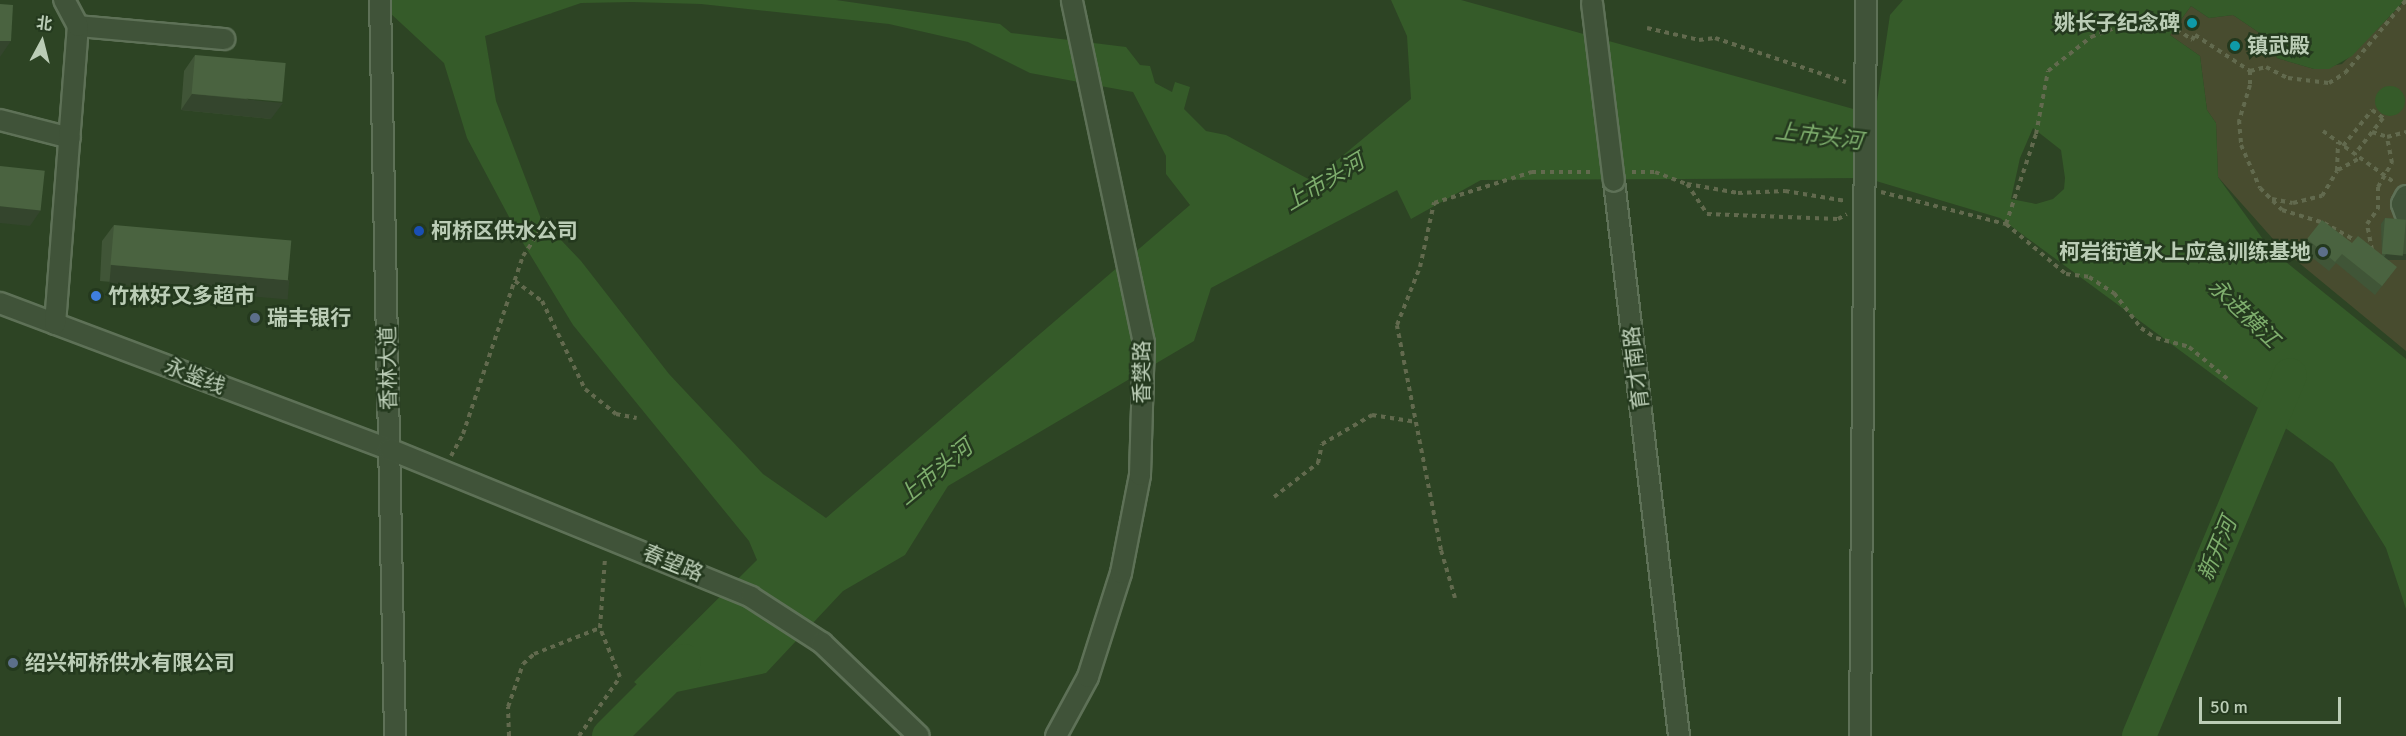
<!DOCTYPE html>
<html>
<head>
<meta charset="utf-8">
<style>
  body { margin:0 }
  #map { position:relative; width:2406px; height:736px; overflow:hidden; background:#2d4424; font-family:Signika,"Noto Sans SC",sans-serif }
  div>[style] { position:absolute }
  .green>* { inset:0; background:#484c2f }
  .water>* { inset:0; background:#355b29 }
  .round { border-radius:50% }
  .river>* { height:34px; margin:-17px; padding:0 17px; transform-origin:17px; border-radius:17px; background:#355b29 }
  .path>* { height:4px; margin-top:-2px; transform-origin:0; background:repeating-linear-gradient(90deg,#626a4e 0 4.5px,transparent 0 9px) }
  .roads { filter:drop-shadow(2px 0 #5e7157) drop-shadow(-2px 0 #5e7157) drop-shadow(0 2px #5e7157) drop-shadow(0 -2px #5e7157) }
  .minor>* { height:20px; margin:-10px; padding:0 10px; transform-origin:10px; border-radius:10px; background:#405339 }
  .bridges { filter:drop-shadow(2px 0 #5e7157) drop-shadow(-2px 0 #5e7157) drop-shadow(0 2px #5e7157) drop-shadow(0 -2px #5e7157) }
  .minor-bridge>* { height:20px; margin:-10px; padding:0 10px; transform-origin:10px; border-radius:10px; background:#405339 }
  .wall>* { inset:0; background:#405537 }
  .shaded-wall>* { inset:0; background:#34452d; transform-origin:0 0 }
  .building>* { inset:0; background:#4a6340; transform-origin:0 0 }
  .dots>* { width:16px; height:16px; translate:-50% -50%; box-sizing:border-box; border:3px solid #24391e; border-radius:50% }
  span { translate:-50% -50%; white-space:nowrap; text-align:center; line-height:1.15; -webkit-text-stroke:5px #24391e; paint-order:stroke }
  .poi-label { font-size:21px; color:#bbcdb6; font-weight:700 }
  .right { translate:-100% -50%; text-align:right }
  .left { translate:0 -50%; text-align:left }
  .street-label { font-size:21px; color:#bbcdb6 }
  .water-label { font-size:22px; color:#7eae6d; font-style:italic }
  .north { position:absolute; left:12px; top:12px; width:60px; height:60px; -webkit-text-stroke:4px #24391e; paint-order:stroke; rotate:7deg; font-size:16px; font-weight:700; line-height:24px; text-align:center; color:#bbcdb6 }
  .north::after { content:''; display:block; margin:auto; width:21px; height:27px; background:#bbcdb6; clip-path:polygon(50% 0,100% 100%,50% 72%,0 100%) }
  .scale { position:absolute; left:2199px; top:697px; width:142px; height:27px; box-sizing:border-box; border:3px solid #bbcdb6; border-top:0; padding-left:8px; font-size:18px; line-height:21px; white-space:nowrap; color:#bbcdb6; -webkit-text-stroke:4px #24391e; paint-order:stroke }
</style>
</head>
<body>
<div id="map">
  <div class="green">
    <i style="clip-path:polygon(2406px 0,2406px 351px,2281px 248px,2218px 177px,2216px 123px,2207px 110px,2200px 56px,2170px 35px,2191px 6px,2209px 18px,2233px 15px,2267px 38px,2277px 58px,2314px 69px,2342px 64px)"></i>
  </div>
  <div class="water">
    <i style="clip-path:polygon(evenodd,376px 0,836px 0,1000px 24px,1011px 33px,1126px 47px,1140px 65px,1150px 66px,1155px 83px,1172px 92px,1175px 82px,1190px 87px,1184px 109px,1206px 131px,1226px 135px,1312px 181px,1411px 99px,1407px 36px,1391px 0,1461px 0,1875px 115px,1890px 15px,1903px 0,2405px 0,2352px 56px,2329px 69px,2314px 69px,2277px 58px,2267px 38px,2233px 15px,2209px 18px,2191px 6px,2170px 35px,2200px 56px,2207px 110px,2216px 123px,2218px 177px,2270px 249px,2406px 359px,2406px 609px,2386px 548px,2333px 463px,2000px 218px,1866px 178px,1481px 180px,1411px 219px,1397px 190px,1211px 288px,1194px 341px,948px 486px,905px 555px,843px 591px,766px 673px,653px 697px,634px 682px,757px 560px,749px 541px,573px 325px,523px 243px,467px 138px,444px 63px,376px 0,632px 2px,701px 4px,889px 24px,968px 42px,1030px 73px,1133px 92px,1166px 156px,1166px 174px,1190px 205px,826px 518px,763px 474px,669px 374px,581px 261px,541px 219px,496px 101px,485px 36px,581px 3px,632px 2px,376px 0,2033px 128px,2061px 150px,2065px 178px,2064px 189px,2053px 199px,2036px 204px,2011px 199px,2020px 158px,2033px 128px)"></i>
    <i class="round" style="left:2375px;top:86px;width:30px;height:30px"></i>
  </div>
  <div class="river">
    <i style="left:609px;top:736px;width:106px;rotate:-45deg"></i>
    <i style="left:2139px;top:736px;width:391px;rotate:-67.3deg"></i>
  </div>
  <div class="path">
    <i style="left:1647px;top:28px;width:53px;rotate:13deg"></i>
    <i style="left:1699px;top:40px;width:16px;rotate:-7deg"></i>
    <i style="left:1715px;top:38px;width:138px;rotate:18.6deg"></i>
    <i style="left:2250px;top:71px;width:14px;rotate:90deg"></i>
    <i style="left:2250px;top:85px;width:37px;rotate:107deg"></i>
    <i style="left:2239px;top:120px;width:25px;rotate:85deg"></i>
    <i style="left:2241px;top:145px;width:47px;rotate:66.2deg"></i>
    <i style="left:2260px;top:188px;width:31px;rotate:45deg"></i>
    <i style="left:2282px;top:210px;width:44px;rotate:17.2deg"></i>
    <i style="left:2324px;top:223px;width:38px;rotate:29deg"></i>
    <i style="left:2323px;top:131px;width:89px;rotate:35.8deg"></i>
    <i style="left:2372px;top:132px;width:16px;rotate:18deg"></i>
    <i style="left:2387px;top:137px;width:20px;rotate:-15deg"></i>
    <i style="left:2343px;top:146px;width:46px;rotate:-51.1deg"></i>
    <i style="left:2372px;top:110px;width:14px;rotate:36deg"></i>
    <i style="left:2383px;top:118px;width:46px;rotate:127.9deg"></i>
    <i style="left:2338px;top:170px;width:25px;rotate:-29deg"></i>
    <i style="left:1632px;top:172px;width:23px"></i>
    <i style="left:1655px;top:172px;width:34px;rotate:21deg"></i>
    <i style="left:1687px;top:184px;width:36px;rotate:56deg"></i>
    <i style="left:1707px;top:214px;width:131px;rotate:2.2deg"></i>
    <i style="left:1838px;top:219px;width:10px;rotate:-29deg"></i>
    <i style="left:1687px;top:184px;width:52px;rotate:10deg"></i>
    <i style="left:1738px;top:193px;width:47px;rotate:-2.4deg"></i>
    <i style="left:1785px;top:191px;width:62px;rotate:9.3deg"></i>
    <i style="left:1881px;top:192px;width:129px;rotate:14.4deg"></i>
    <i style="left:2006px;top:224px;width:78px;rotate:39.8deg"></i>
    <i style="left:2066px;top:274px;width:23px;rotate:7deg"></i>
    <i style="left:2089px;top:277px;width:30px;rotate:33deg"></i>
    <i style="left:2114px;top:293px;width:44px;rotate:52.4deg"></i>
    <i style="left:2141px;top:328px;width:18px;rotate:34deg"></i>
    <i style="left:2156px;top:338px;width:34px;rotate:15deg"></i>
    <i style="left:2189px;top:347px;width:53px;rotate:39.7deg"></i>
    <i style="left:2272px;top:199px;width:21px;rotate:11deg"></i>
    <i style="left:2293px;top:203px;width:30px;rotate:-14deg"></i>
    <i style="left:2322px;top:196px;width:29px;rotate:-59deg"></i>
    <i style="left:2337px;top:171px;width:29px;rotate:-88deg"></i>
    <i style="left:2006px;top:224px;width:95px;rotate:-71.6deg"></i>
    <i style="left:2036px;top:134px;width:64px;rotate:-79.2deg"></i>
    <i style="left:2048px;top:71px;width:55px;rotate:-38.3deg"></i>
    <i style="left:2091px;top:37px;width:39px;rotate:-21deg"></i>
    <i style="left:2127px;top:23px;width:26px;rotate:-2deg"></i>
    <i style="left:2153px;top:22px;width:25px;rotate:16deg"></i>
    <i style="left:2177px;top:29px;width:19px;rotate:36deg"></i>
    <i style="left:2192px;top:40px;width:6px;rotate:-59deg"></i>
    <i style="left:2195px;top:35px;width:66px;rotate:33.2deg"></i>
    <i style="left:2250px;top:71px;width:16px;rotate:-14deg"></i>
    <i style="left:2266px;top:67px;width:25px;rotate:27deg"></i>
    <i style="left:2288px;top:78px;width:41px;rotate:7deg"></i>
    <i style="left:2329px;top:83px;width:19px;rotate:-32deg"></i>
    <i style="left:2345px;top:73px;width:95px;rotate:-50.1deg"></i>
    <i style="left:2372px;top:250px;width:26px;rotate:-101deg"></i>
    <i style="left:2367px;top:224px;width:19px;rotate:-54deg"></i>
    <i style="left:2378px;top:209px;width:22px;rotate:-90deg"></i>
    <i style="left:2378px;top:187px;width:28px;rotate:-60deg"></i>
    <i style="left:2392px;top:163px;width:26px;rotate:-101deg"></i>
    <i style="left:515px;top:281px;width:34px;rotate:37deg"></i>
    <i style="left:542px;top:301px;width:98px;rotate:64deg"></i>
    <i style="left:585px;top:389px;width:40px;rotate:39deg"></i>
    <i style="left:616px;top:414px;width:21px;rotate:11deg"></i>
    <i style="left:451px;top:456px;width:25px;rotate:-61deg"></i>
    <i style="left:463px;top:434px;width:188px;rotate:-71.4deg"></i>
    <i style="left:523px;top:256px;width:45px;rotate:-56deg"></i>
    <i style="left:1274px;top:497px;width:56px;rotate:-37.7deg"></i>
    <i style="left:1318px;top:463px;width:19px;rotate:-78deg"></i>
    <i style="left:1322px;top:444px;width:58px;rotate:-30.1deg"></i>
    <i style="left:1372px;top:415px;width:45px;rotate:9deg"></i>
    <i style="left:1455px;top:598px;width:50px;rotate:-106.3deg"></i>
    <i style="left:1441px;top:550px;width:229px;rotate:-101.1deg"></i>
    <i style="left:1397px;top:325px;width:62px;rotate:-68.4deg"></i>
    <i style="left:1420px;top:267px;width:66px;rotate:-77.7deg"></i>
    <i style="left:1434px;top:203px;width:103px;rotate:-17.6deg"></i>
    <i style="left:1532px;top:172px;width:62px"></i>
    <i style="left:509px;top:736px;width:29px;rotate:-92deg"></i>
    <i style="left:508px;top:707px;width:46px;rotate:-70.8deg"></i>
    <i style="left:523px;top:664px;width:15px;rotate:-42deg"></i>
    <i style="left:534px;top:654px;width:71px;rotate:-21.5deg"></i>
    <i style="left:600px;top:628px;width:70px;rotate:-85.9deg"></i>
    <i style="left:579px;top:736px;width:72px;rotate:-55.2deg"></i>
    <i style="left:620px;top:677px;width:53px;rotate:-112.2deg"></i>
  </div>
  <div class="roads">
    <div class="minor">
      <i style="left:380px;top:0;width:736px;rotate:88.83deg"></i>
      <i style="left:78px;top:26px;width:147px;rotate:5.1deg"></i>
      <i style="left:0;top:120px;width:72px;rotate:14.4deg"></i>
      <i style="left:1614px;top:181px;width:559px;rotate:83.32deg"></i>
      <i style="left:2406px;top:196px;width:9px;rotate:117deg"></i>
      <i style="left:2402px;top:204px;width:12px;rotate:70deg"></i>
      <i style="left:0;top:303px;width:415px;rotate:20.6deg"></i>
      <i style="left:389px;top:449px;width:391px;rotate:22.2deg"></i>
      <i style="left:751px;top:597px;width:85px;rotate:32.9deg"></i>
      <i style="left:822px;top:643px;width:134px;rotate:43.8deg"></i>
      <i style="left:55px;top:324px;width:299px;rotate:-85.6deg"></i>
      <i style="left:78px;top:26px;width:30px;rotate:-118deg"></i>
      <i style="left:1056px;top:736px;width:67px;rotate:-61.5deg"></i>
      <i style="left:1088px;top:677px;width:109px;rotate:-72.4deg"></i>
      <i style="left:1121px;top:573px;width:100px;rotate:-79deg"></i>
      <i style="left:1140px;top:475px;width:132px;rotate:-88.3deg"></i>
      <i style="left:1144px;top:343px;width:350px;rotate:-101.9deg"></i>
      <i style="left:1860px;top:736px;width:736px;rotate:-89.53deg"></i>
    </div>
  </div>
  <div class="bridges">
    <div class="minor-bridge">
      <i style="left:1592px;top:3px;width:179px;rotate:83deg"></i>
    </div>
  </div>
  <div class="wall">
    <i style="clip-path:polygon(195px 55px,271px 119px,181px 110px,184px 71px)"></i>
    <i style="clip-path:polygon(2385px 218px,2406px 220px,2406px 260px,2388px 260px,2390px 276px,2375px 295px,2336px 263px,2329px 271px,2300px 248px,2307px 239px,2352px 243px,2382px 255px,2381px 224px)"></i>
    <i style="clip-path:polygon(114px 225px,289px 280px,277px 296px,100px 281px,102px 241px)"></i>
  </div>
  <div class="shaded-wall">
    <i style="clip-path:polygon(0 41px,11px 41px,0 57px)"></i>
    <i style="clip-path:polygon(192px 94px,283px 103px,271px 119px,181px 110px)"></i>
    <i style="clip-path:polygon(0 206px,41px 210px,30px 226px,0 223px)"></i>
    <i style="clip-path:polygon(2386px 254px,2406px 254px,2406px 260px,2382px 260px)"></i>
    <i style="left:111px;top:265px;width:179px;height:19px;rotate:5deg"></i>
  </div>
  <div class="building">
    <i style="clip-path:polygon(0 4px,13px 5px,11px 41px,0 41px)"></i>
    <i style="left:195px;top:55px;width:91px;height:39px;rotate:5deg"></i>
    <i style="left:0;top:166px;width:45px;height:40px;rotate:6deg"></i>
    <i style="left:2385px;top:218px;width:21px;height:36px;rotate:5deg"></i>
    <i style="clip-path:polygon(2322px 220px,2352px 243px,2358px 236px,2397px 267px,2382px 286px,2342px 254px,2335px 262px,2307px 239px)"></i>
    <i style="left:114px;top:225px;width:178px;height:40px;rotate:5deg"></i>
  </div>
  <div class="dots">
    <i style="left:2192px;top:23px;background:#0f9aa8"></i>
    <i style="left:2235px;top:46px;background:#0f9aa8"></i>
    <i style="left:419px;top:231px;background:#1a4fb4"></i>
    <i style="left:2323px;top:252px;background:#5c6f8a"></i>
    <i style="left:96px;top:296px;background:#3f7fe0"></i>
    <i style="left:255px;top:318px;background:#5c6f8a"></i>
    <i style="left:13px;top:663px;background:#5c6f8a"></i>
  </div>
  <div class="poi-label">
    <span class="right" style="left:2180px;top:23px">姚长子纪念碑</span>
    <span class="left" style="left:2247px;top:46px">镇武殿</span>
    <span class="left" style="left:431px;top:231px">柯桥区供水公司</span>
    <span class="right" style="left:2311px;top:252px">柯岩街道水上应急训练基地</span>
    <span class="left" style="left:108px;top:296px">竹林好又多超市</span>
    <span class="left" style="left:267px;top:318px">瑞丰银行</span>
    <span class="left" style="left:25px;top:663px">绍兴柯桥供水有限公司</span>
  </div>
  <div class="street-label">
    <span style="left:388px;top:368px;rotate:-91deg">香林大道</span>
    <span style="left:1636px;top:368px;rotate:-97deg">育才南路</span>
    <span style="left:1142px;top:372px;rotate:-90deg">香樊路</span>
    <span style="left:195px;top:376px;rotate:21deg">永鉴线</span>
    <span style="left:673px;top:563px;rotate:22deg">春望路</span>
  </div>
  <div class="water-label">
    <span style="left:1819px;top:136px;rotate:7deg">上市头河</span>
    <span style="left:1324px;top:182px;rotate:-31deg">上市头河</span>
    <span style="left:2244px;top:313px;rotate:44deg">永进横江</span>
    <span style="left:935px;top:472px;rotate:-39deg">上市头河</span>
    <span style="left:2217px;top:549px;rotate:-67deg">新开河</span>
  </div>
  <div class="north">北</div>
  <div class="scale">50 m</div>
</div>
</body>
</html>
